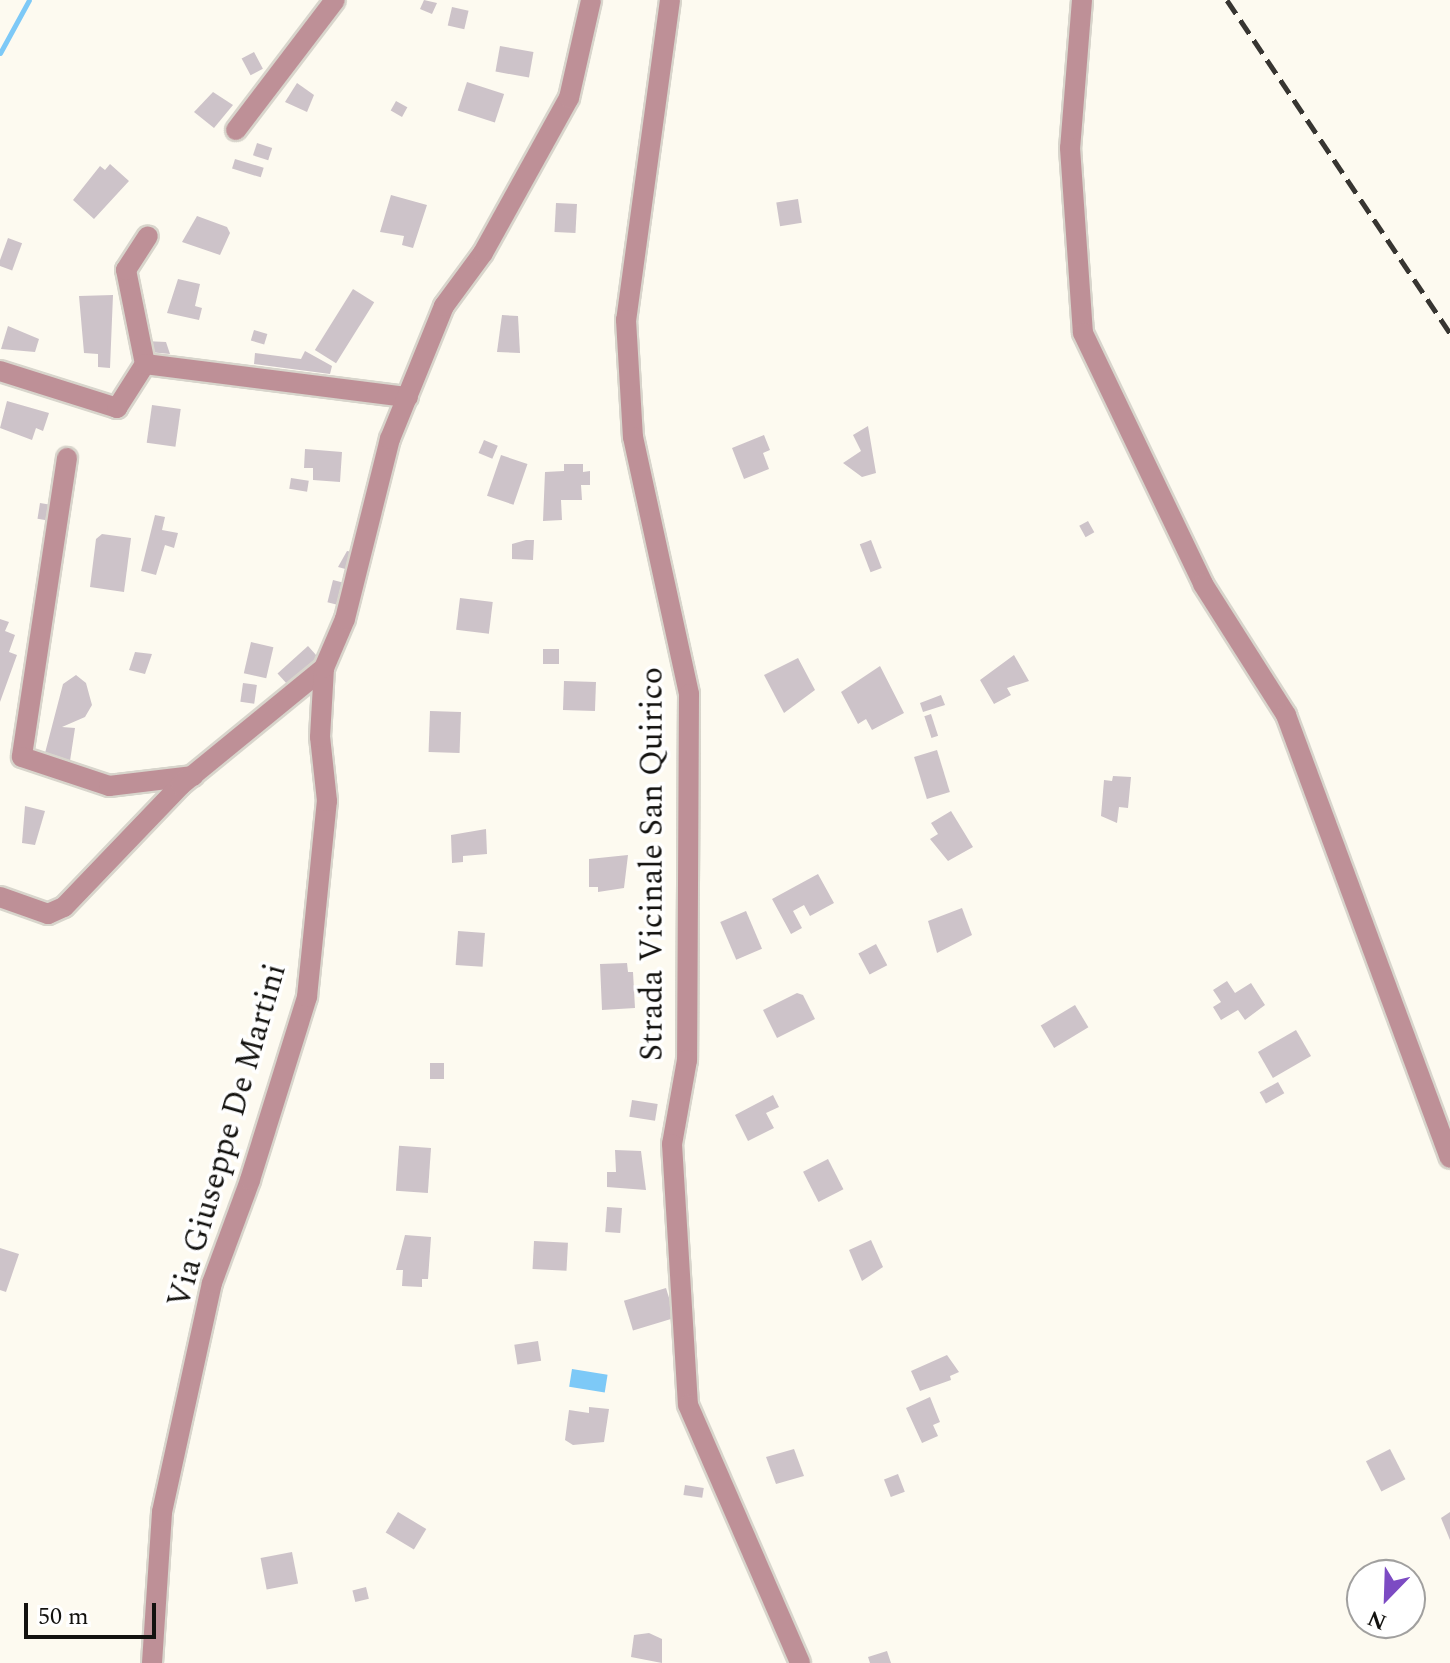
<!DOCTYPE html>
<html>
<head>
<meta charset="utf-8">
<style>
  body { margin:0 }
  #map { position:relative; width:1450px; height:1663px; overflow:hidden; background:#fdfaf0; font-family:Spectral,serif }
  div>[style] { position:absolute }
  .water>* { inset:0; background:#7dc9f7; transform-origin:0 0 }
  .stream>* { height:5px; margin:-2.5px; padding:0 2.5px; transform-origin:2.5px; border-radius:2.5px; background:#7dc9f7 }
  .building>* { inset:0; background:#cdc3c9; transform-origin:0 0 }
  .roads { filter:drop-shadow(2px 0 #d8d5cc) drop-shadow(-2px 0 #d8d5cc) drop-shadow(0 2px #d8d5cc) drop-shadow(0 -2px #d8d5cc) }
  .minor>* { height:20px; margin:-10px; padding:0 10px; transform-origin:10px; border-radius:10px; background:#be9097 }
  .rail>* { height:5px; margin-top:-2.5px; transform-origin:0; background:repeating-linear-gradient(90deg,#373531 0 16px,transparent 0 24px) }
  span { translate:-50% -50%; white-space:nowrap; text-align:center; line-height:1.15; -webkit-text-stroke:7px #fff; paint-order:stroke }
  .street-label { font-size:32px; color:#13120f }
  .north { position:absolute; left:1346px; top:1559px; width:80px; height:80px; box-sizing:border-box; background:#fff; border:2px solid #a1a09f; border-radius:50%; rotate:203deg; font-size:22px; font-weight:700; line-height:32px; text-align:center; color:#13120f }
  .north::after { content:''; display:block; margin:auto; width:28px; height:36px; background:#7c4bc3; clip-path:polygon(50% 0,100% 100%,50% 72%,0 100%) }
  .scale { position:absolute; left:24px; top:1603px; width:132px; height:36px; box-sizing:border-box; border:4px solid #13120f; border-top:0; padding-left:10px; font-size:24px; line-height:28px; white-space:nowrap; color:#13120f; -webkit-text-stroke:6px #fff; paint-order:stroke }
</style>
</head>
<body>
<div id="map">
  <div class="water">
    <i style="left:572px;top:1369px;width:36px;height:18px;rotate:9deg"></i>
  </div>
  <div class="stream">
    <i style="left:0;top:53px;width:60px;rotate:-61.3deg"></i>
  </div>
  <div class="building">
    <i style="clip-path:polygon(424px 0,437px 3px,432px 14px,420px 9px)"></i>
    <i style="left:452px;top:7px;width:17px;height:19px;rotate:13deg"></i>
    <i style="left:500px;top:46px;width:34px;height:26px;rotate:10deg"></i>
    <i style="left:254px;top:52px;width:19px;height:14px;rotate:62deg"></i>
    <i style="left:467px;top:82px;width:39px;height:30px;rotate:18deg"></i>
    <i style="clip-path:polygon(297px 83px,314px 95px,307px 112px,285px 102px)"></i>
    <i style="clip-path:polygon(213px 92px,233px 105px,214px 128px,194px 112px)"></i>
    <i style="left:396px;top:101px;width:13px;height:11px;rotate:29deg"></i>
    <i style="left:257px;top:143px;width:16px;height:13px;rotate:18deg"></i>
    <i style="left:235px;top:159px;width:30px;height:10px;rotate:17deg"></i>
    <i style="clip-path:polygon(110px 164px,129px 181px,94px 219px,73px 200px,100px 166px,105px 170px)"></i>
    <i style="clip-path:polygon(391px 195px,427px 205px,413px 248px,402px 245px,404px 236px,380px 232px)"></i>
    <i style="left:798px;top:199px;width:24px;height:22px;rotate:81deg"></i>
    <i style="left:556px;top:203px;width:21px;height:29px;rotate:3deg"></i>
    <i style="clip-path:polygon(197px 216px,227px 227px,230px 233px,220px 255px,182px 242px)"></i>
    <i style="left:8px;top:238px;width:15px;height:29px;rotate:20deg"></i>
    <i style="clip-path:polygon(178px 279px,200px 284px,195px 306px,202px 308px,199px 320px,167px 313px)"></i>
    <i style="left:353px;top:289px;width:25px;height:72px;rotate:32deg"></i>
    <i style="clip-path:polygon(113px 295px,110px 368px,98px 367px,98px 354px,84px 353px,79px 296px)"></i>
    <i style="clip-path:polygon(502px 315px,518px 316px,520px 353px,497px 352px)"></i>
    <i style="clip-path:polygon(8px 326px,39px 339px,35px 352px,1px 349px)"></i>
    <i style="left:254px;top:330px;width:14px;height:11px;rotate:17deg"></i>
    <i style="clip-path:polygon(145px 341px,166px 342px,170px 354px,149px 352px)"></i>
    <i style="clip-path:polygon(305px 351px,332px 366px,330px 374px,254px 364px,255px 353px,301px 359px)"></i>
    <i style="clip-path:polygon(7px 401px,49px 413px,43px 431px,36px 428px,32px 440px,0 428px)"></i>
    <i style="left:152px;top:405px;width:29px;height:38px;rotate:8deg"></i>
    <i style="clip-path:polygon(868px 426px,876px 473px,862px 477px,843px 463px,861px 451px,853px 435px)"></i>
    <i style="clip-path:polygon(764px 435px,770px 450px,763px 453px,769px 469px,744px 479px,732px 448px)"></i>
    <i style="left:484px;top:440px;width:15px;height:14px;rotate:23deg"></i>
    <i style="clip-path:polygon(305px 449px,342px 452px,340px 482px,313px 480px,313px 468px,304px 468px)"></i>
    <i style="left:501px;top:455px;width:28px;height:43px;rotate:19deg"></i>
    <i style="clip-path:polygon(564px 464px,583px 464px,583px 472px,590px 471px,590px 485px,581px 485px,582px 500px,561px 500px,562px 520px,543px 521px,545px 472px,564px 471px)"></i>
    <i style="left:291px;top:478px;width:18px;height:11px;rotate:9deg"></i>
    <i style="left:40px;top:503px;width:12px;height:16px;rotate:9deg"></i>
    <i style="clip-path:polygon(155px 515px,165px 517px,162px 530px,178px 533px,174px 548px,165px 545px,156px 575px,141px 571px)"></i>
    <i style="left:1088px;top:521px;width:13px;height:10px;rotate:61deg"></i>
    <i style="clip-path:polygon(102px 534px,131px 538px,124px 592px,90px 587px,96px 539px)"></i>
    <i style="clip-path:polygon(526px 540px,534px 540px,533px 560px,512px 559px,512px 544px)"></i>
    <i style="left:871px;top:540px;width:30px;height:12px;rotate:69deg"></i>
    <i style="clip-path:polygon(347px 551px,353px 552px,349px 570px,338px 567px)"></i>
    <i style="left:333px;top:580px;width:12px;height:23px;rotate:14deg"></i>
    <i style="left:460px;top:598px;width:33px;height:32px;rotate:7deg"></i>
    <i style="clip-path:polygon(0 619px,9px 622px,5px 631px,15px 635px,9px 652px,17px 655px,0 702px)"></i>
    <i style="left:251px;top:642px;width:23px;height:32px;rotate:13deg"></i>
    <i style="left:308px;top:646px;width:15px;height:41px;rotate:48deg"></i>
    <i style="left:543px;top:649px;width:16px;height:15px"></i>
    <i style="clip-path:polygon(135px 652px,152px 654px,145px 674px,129px 670px)"></i>
    <i style="clip-path:polygon(1014px 655px,1029px 681px,1007px 688px,1011px 695px,994px 704px,980px 680px)"></i>
    <i style="clip-path:polygon(798px 658px,815px 690px,784px 713px,764px 675px)"></i>
    <i style="clip-path:polygon(880px 666px,904px 713px,872px 730px,866px 719px,858px 724px,841px 692px)"></i>
    <i style="clip-path:polygon(76px 675px,86px 683px,92px 705px,85px 717px,62px 727px,75px 728px,70px 761px,45px 753px,63px 684px)"></i>
    <i style="left:564px;top:681px;width:32px;height:29px;rotate:2deg"></i>
    <i style="left:243px;top:683px;width:14px;height:19px;rotate:8deg"></i>
    <i style="clip-path:polygon(941px 695px,945px 705px,923px 712px,920px 703px)"></i>
    <i style="left:430px;top:711px;width:31px;height:41px;rotate:2deg"></i>
    <i style="left:931px;top:714px;width:23px;height:7px;rotate:72deg"></i>
    <i style="left:937px;top:750px;width:44px;height:24px;rotate:73deg"></i>
    <i style="clip-path:polygon(1113px 776px,1131px 777px,1128px 808px,1119px 807px,1117px 823px,1101px 816px,1104px 780px,1112px 781px)"></i>
    <i style="clip-path:polygon(25px 806px,45px 811px,35px 845px,22px 843px)"></i>
    <i style="clip-path:polygon(951px 811px,973px 847px,948px 861px,930px 839px,938px 834px,931px 823px)"></i>
    <i style="clip-path:polygon(486px 829px,487px 854px,463px 856px,463px 862px,452px 863px,451px 835px)"></i>
    <i style="clip-path:polygon(628px 855px,624px 888px,598px 892px,598px 887px,589px 887px,589px 859px)"></i>
    <i style="clip-path:polygon(818px 874px,834px 903px,810px 916px,804px 905px,793px 911px,802px 928px,791px 934px,772px 899px)"></i>
    <i style="clip-path:polygon(962px 908px,972px 935px,937px 953px,928px 921px)"></i>
    <i style="left:746px;top:911px;width:41px;height:28px;rotate:67deg"></i>
    <i style="left:458px;top:931px;width:27px;height:34px;rotate:4deg"></i>
    <i style="left:876px;top:944px;width:24px;height:20px;rotate:62deg"></i>
    <i style="clip-path:polygon(627px 963px,628px 972px,633px 972px,635px 1008px,602px 1010px,600px 964px)"></i>
    <i style="clip-path:polygon(1227px 981px,1235px 993px,1251px 983px,1265px 1005px,1245px 1020px,1238px 1010px,1221px 1020px,1213px 1007px,1221px 1002px,1213px 990px)"></i>
    <i style="clip-path:polygon(797px 993px,803px 995px,815px 1019px,777px 1038px,763px 1010px)"></i>
    <i style="left:1075px;top:1005px;width:26px;height:40px;rotate:59deg"></i>
    <i style="left:1296px;top:1030px;width:30px;height:44px;rotate:60deg"></i>
    <i style="left:430px;top:1063px;width:14px;height:16px"></i>
    <i style="left:1278px;top:1082px;width:13px;height:21px;rotate:61deg"></i>
    <i style="clip-path:polygon(773px 1095px,779px 1107px,766px 1113px,774px 1128px,748px 1141px,735px 1115px)"></i>
    <i style="left:632px;top:1100px;width:26px;height:17px;rotate:9deg"></i>
    <i style="left:431px;top:1148px;width:45px;height:32px;rotate:94deg"></i>
    <i style="clip-path:polygon(615px 1150px,641px 1151px,646px 1190px,607px 1187px,607px 1172px,616px 1172px)"></i>
    <i style="left:828px;top:1159px;width:34px;height:28px;rotate:63deg"></i>
    <i style="left:607px;top:1207px;width:15px;height:25px;rotate:4deg"></i>
    <i style="clip-path:polygon(405px 1235px,431px 1237px,428px 1279px,422px 1279px,422px 1287px,402px 1286px,403px 1270px,396px 1270px)"></i>
    <i style="clip-path:polygon(871px 1240px,883px 1267px,862px 1281px,849px 1250px)"></i>
    <i style="left:534px;top:1241px;width:34px;height:28px;rotate:3deg"></i>
    <i style="clip-path:polygon(0 1248px,19px 1254px,6px 1292px,0 1290px)"></i>
    <i style="left:666px;top:1288px;width:31px;height:44px;rotate:73deg"></i>
    <i style="left:538px;top:1341px;width:20px;height:24px;rotate:81deg"></i>
    <i style="clip-path:polygon(947px 1355px,959px 1372px,950px 1376px,951px 1380px,920px 1391px,911px 1371px)"></i>
    <i style="clip-path:polygon(930px 1397px,940px 1422px,933px 1425px,938px 1436px,922px 1443px,906px 1408px)"></i>
    <i style="clip-path:polygon(589px 1407px,609px 1409px,604px 1442px,573px 1445px,565px 1440px,569px 1410px,589px 1413px)"></i>
    <i style="clip-path:polygon(794px 1449px,804px 1476px,776px 1484px,766px 1457px)"></i>
    <i style="left:1390px;top:1449px;width:34px;height:27px;rotate:63deg"></i>
    <i style="left:898px;top:1474px;width:19px;height:15px;rotate:69deg"></i>
    <i style="left:685px;top:1485px;width:19px;height:10px;rotate:9deg"></i>
    <i style="left:398px;top:1512px;width:33px;height:24px;rotate:31deg"></i>
    <i style="clip-path:polygon(1450px 1512px,1450px 1540px,1441px 1518px)"></i>
    <i style="left:292px;top:1552px;width:32px;height:32px;rotate:79deg"></i>
    <i style="left:366px;top:1587px;width:12px;height:14px;rotate:76deg"></i>
    <i style="clip-path:polygon(649px 1633px,662px 1639px,662px 1663px,631px 1657px,634px 1635px)"></i>
    <i style="clip-path:polygon(887px 1651px,891px 1663px,870px 1663px,868px 1657px)"></i>
  </div>
  <div class="roads">
    <div class="minor">
      <i style="left:670px;top:0;width:323px;rotate:97.8deg"></i>
      <i style="left:626px;top:320px;width:117px;rotate:86.6deg"></i>
      <i style="left:633px;top:437px;width:263px;rotate:77.7deg"></i>
      <i style="left:689px;top:694px;width:366px;rotate:90.3deg"></i>
      <i style="left:687px;top:1060px;width:85px;rotate:100.1deg"></i>
      <i style="left:672px;top:1144px;width:261px;rotate:86.5deg"></i>
      <i style="left:688px;top:1405px;width:281px;rotate:66.5deg"></i>
      <i style="left:1082px;top:0;width:148px;rotate:94.6deg"></i>
      <i style="left:1070px;top:148px;width:185px;rotate:86deg"></i>
      <i style="left:1083px;top:333px;width:278px;rotate:64.4deg"></i>
      <i style="left:1203px;top:584px;width:155px;rotate:57.6deg"></i>
      <i style="left:1286px;top:715px;width:472px;rotate:69.7deg"></i>
      <i style="left:236px;top:130px;width:163px;rotate:-52.7deg"></i>
      <i style="left:145px;top:364px;width:96px;rotate:-101.4deg"></i>
      <i style="left:126px;top:270px;width:40px;rotate:-57.1deg"></i>
      <i style="left:0;top:371px;width:123px;rotate:17.5deg"></i>
      <i style="left:117px;top:408px;width:52px;rotate:-57.5deg"></i>
      <i style="left:145px;top:364px;width:265px;rotate:7.2deg"></i>
      <i style="left:67px;top:458px;width:302px;rotate:98.6deg"></i>
      <i style="left:22px;top:757px;width:92px;rotate:18.4deg"></i>
      <i style="left:109px;top:786px;width:85px;rotate:-6.8deg"></i>
      <i style="left:0;top:897px;width:51px;rotate:19.5deg"></i>
      <i style="left:48px;top:914px;width:17px;rotate:-24deg"></i>
      <i style="left:64px;top:907px;width:169px;rotate:-46.2deg"></i>
      <i style="left:181px;top:785px;width:185px;rotate:-39.3deg"></i>
      <i style="left:152px;top:1663px;width:151px;rotate:-86.2deg"></i>
      <i style="left:162px;top:1512px;width:234px;rotate:-77.7deg"></i>
      <i style="left:212px;top:1283px;width:110px;rotate:-69.7deg"></i>
      <i style="left:250px;top:1180px;width:192px;rotate:-72.7deg"></i>
      <i style="left:307px;top:997px;width:197px;rotate:-84.2deg"></i>
      <i style="left:327px;top:801px;width:64px;rotate:-96.2deg"></i>
      <i style="left:320px;top:737px;width:69px;rotate:-86.7deg"></i>
      <i style="left:324px;top:668px;width:53px;rotate:-66.8deg"></i>
      <i style="left:345px;top:619px;width:186px;rotate:-76deg"></i>
      <i style="left:390px;top:439px;width:144px;rotate:-67.9deg"></i>
      <i style="left:444px;top:306px;width:66px;rotate:-53.7deg"></i>
      <i style="left:483px;top:253px;width:177px;rotate:-61deg"></i>
      <i style="left:569px;top:98px;width:100px;rotate:-77.3deg"></i>
    </div>
  </div>
  <div class="rail">
    <i style="left:1227px;top:0;width:401px;rotate:56.2deg"></i>
  </div>
  <div class="street-label">
    <span style="left:653px;top:864px;rotate:-90deg">Strada Vicinale San Quirico</span>
    <span style="left:228px;top:1136px;rotate:-74deg">Via Giuseppe De Martini</span>
  </div>
  <div class="north">N</div>
  <div class="scale">50 m</div>
</div>
</body>
</html>
